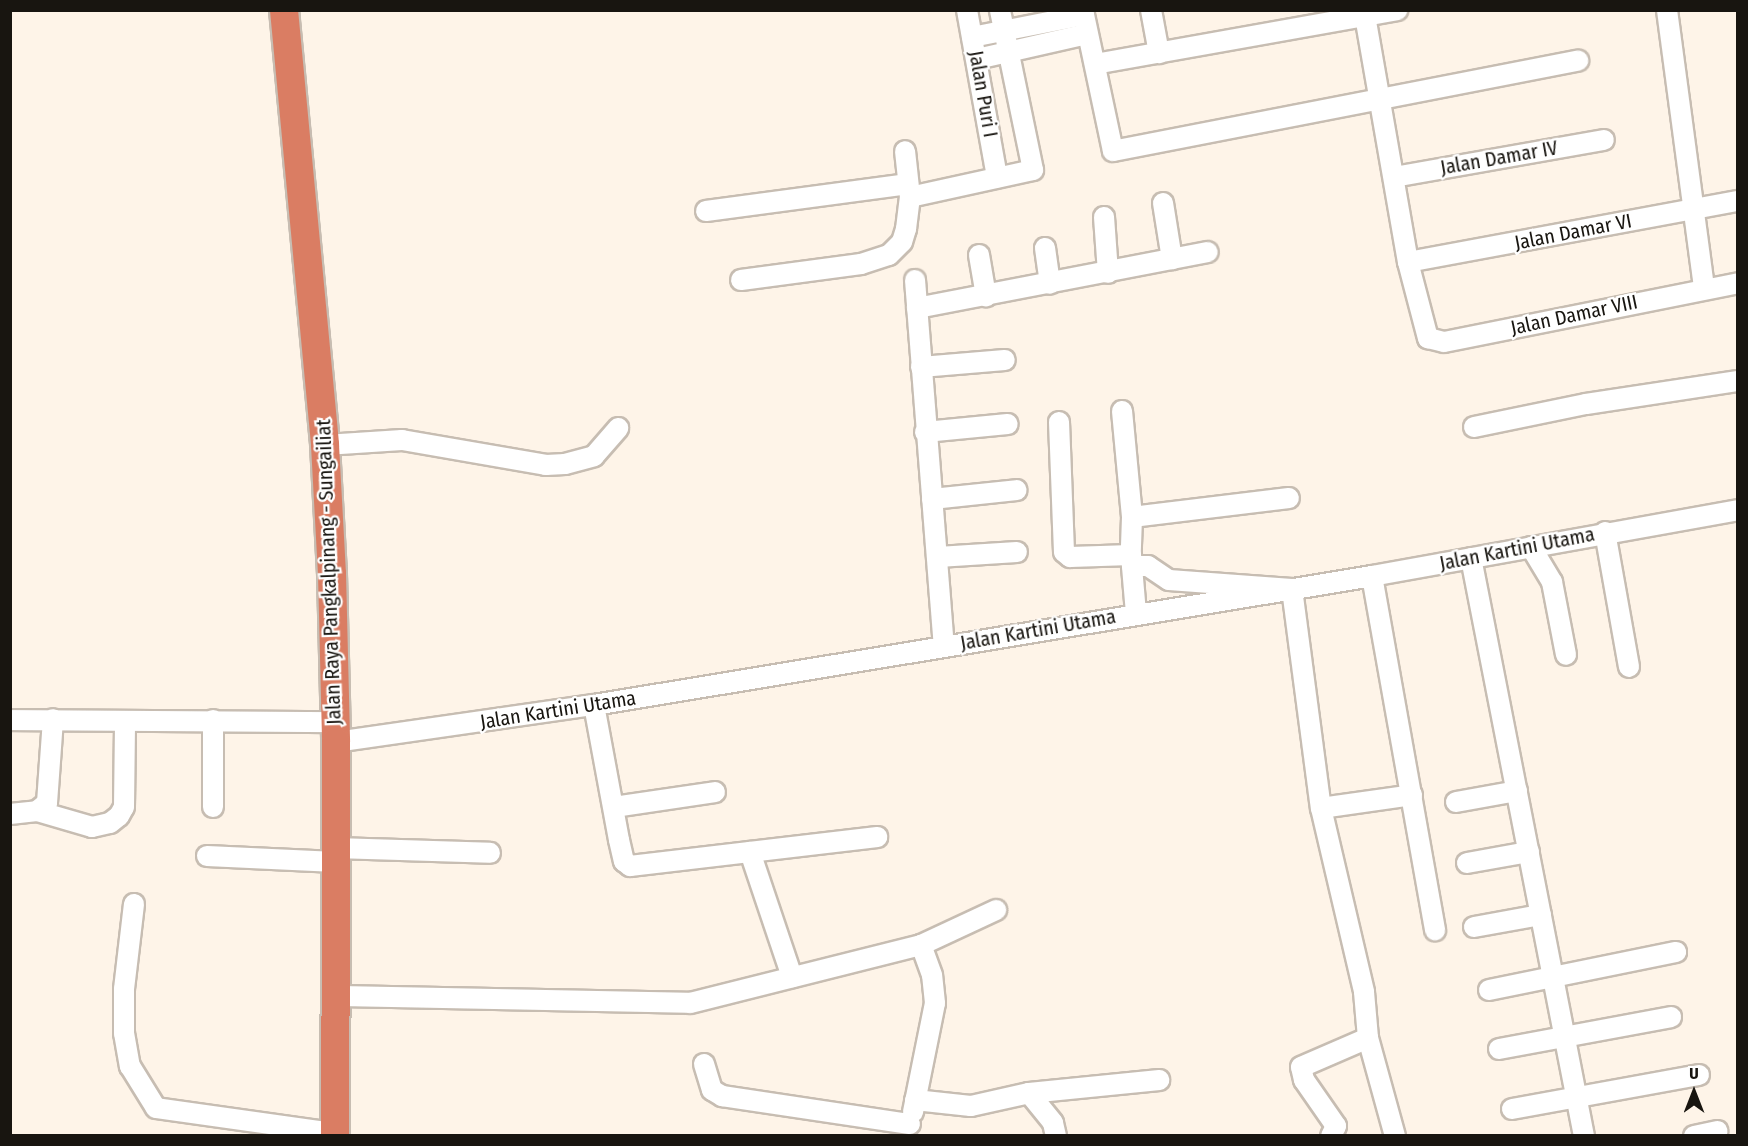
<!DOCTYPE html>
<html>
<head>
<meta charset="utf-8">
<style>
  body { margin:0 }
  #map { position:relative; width:1748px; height:1146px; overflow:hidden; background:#fef4e8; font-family:"Fira Sans Condensed",sans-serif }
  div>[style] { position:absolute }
  .roads { filter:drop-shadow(2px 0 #c7bdb2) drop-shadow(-2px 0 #c7bdb2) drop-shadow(0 2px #c7bdb2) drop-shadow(0 -2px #c7bdb2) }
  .minor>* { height:20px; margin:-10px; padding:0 10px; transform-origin:10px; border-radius:10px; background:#fff }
  .highway>* { height:28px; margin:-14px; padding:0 14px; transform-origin:14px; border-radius:14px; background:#da7d63 }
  span { translate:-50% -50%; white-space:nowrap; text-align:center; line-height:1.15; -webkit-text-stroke:4.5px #fff; paint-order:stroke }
  .street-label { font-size:20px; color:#181510 }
  .frame { position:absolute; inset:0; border:12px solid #181510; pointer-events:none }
  .north { position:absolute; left:1664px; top:1062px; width:60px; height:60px; -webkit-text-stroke:4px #fff; paint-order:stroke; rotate:0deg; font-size:16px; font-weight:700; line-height:24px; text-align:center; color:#181510 }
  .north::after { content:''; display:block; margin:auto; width:21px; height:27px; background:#181510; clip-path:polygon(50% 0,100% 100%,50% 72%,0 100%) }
</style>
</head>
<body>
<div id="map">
  <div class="roads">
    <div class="minor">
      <i style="left:967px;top:10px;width:170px;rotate:79.8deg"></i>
      <i style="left:1083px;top:10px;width:144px;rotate:78deg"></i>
      <i style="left:1113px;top:151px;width:474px;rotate:-11deg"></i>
      <i style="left:1151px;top:10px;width:44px;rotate:79.5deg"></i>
      <i style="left:1364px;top:10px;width:256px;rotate:80.1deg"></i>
      <i style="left:1408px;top:262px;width:79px;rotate:75.3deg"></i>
      <i style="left:1428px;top:338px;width:16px;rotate:14deg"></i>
      <i style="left:1444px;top:342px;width:300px;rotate:-11.3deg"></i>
      <i style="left:1667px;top:10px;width:280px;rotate:82.4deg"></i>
      <i style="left:972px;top:37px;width:114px;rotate:-11.1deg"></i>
      <i style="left:977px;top:59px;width:113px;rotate:-12.8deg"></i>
      <i style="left:1095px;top:64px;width:307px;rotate:-10.1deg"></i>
      <i style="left:1394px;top:177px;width:213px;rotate:-10deg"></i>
      <i style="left:910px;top:197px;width:126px;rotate:-12.4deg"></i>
      <i style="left:1033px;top:170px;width:163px;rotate:-101.7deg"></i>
      <i style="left:1163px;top:203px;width:57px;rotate:80.9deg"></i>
      <i style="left:706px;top:211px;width:204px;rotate:-7.6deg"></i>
      <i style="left:1104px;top:217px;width:56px;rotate:85.9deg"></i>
      <i style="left:1045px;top:248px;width:36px;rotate:82deg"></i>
      <i style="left:979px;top:255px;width:42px;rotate:80.3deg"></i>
      <i style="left:1408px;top:262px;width:336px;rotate:-10.5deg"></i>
      <i style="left:741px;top:280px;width:121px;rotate:-7.6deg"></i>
      <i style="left:861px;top:264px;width:29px;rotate:-18deg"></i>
      <i style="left:889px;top:255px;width:18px;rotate:-45deg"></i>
      <i style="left:902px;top:242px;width:14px;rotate:-73deg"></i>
      <i style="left:906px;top:229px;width:32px;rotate:-83deg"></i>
      <i style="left:910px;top:197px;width:46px;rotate:-96.2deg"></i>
      <i style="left:915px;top:280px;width:368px;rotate:85.5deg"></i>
      <i style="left:917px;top:308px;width:296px;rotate:-10.9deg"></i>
      <i style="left:921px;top:367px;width:84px;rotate:-4.8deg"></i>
      <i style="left:1122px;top:411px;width:106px;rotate:84.6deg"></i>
      <i style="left:1132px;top:517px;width:38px;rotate:92deg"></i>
      <i style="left:1059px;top:422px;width:130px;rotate:87.8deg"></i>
      <i style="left:1064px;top:552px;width:8px;rotate:40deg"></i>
      <i style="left:1070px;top:557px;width:61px;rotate:-1.9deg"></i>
      <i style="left:1131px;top:555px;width:58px;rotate:85.1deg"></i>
      <i style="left:1474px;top:427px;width:114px;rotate:-11.6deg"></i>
      <i style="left:1586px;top:404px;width:154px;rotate:-8.6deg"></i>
      <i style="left:925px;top:432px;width:83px;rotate:-5.5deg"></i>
      <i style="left:325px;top:445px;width:77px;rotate:-3.7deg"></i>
      <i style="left:402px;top:440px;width:146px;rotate:9.8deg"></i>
      <i style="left:546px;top:465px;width:19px;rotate:-3deg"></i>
      <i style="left:565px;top:464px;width:30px;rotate:-15deg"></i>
      <i style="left:594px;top:456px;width:37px;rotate:-49deg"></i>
      <i style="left:932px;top:499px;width:85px;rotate:-6deg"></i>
      <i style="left:1132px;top:517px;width:158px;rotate:-6.9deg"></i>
      <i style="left:1605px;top:532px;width:137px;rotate:79.9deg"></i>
      <i style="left:1531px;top:547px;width:41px;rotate:59deg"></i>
      <i style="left:1552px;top:582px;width:74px;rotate:79.1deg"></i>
      <i style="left:938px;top:557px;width:79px;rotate:-3.6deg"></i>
      <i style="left:1471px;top:558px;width:589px;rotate:78.94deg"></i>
      <i style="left:1132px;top:566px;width:16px"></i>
      <i style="left:1148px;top:566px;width:25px;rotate:34deg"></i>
      <i style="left:1169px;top:580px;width:123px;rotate:4.2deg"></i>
      <i style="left:1292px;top:589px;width:221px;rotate:82.5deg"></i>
      <i style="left:1321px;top:808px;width:189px;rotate:76.8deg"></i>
      <i style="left:1364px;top:992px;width:46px;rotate:85deg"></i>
      <i style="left:1368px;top:1038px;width:102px;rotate:74.6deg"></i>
      <i style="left:1372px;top:576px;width:360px;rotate:79.9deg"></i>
      <i style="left:594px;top:705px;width:137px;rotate:79.5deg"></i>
      <i style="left:619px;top:840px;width:22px;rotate:77deg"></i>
      <i style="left:624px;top:861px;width:8px;rotate:40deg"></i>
      <i style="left:630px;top:866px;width:249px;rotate:-6.7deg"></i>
      <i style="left:10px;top:720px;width:325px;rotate:0.4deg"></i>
      <i style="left:336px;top:742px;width:261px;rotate:-8.2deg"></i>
      <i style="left:594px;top:705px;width:789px;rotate:-9.41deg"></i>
      <i style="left:1372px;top:576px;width:372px;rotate:-10.2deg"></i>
      <i style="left:1456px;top:802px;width:62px;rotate:-10.2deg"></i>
      <i style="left:213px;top:807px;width:87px;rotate:-90deg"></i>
      <i style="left:614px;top:807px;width:102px;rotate:-8.4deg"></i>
      <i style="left:1321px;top:808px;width:92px;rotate:-8.1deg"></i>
      <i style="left:37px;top:811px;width:57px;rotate:16.2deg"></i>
      <i style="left:92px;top:827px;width:18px;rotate:-13deg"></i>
      <i style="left:110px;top:823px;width:11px;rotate:-38deg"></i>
      <i style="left:119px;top:816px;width:10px;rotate:-61deg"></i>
      <i style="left:124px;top:807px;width:85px;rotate:-89.3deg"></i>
      <i style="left:10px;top:814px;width:27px;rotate:-6deg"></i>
      <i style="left:37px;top:811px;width:13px;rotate:-39deg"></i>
      <i style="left:47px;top:803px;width:84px;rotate:-85.9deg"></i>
      <i style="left:335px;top:848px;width:155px;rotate:1.8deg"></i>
      <i style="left:750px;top:852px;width:132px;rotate:71.4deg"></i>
      <i style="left:207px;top:856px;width:129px;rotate:2.7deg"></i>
      <i style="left:1467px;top:863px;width:63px;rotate:-10.1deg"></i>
      <i style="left:134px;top:904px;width:86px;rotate:96.7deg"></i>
      <i style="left:124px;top:989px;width:44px;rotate:90deg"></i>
      <i style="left:124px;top:1033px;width:34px;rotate:80deg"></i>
      <i style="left:130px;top:1066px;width:49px;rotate:58.2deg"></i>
      <i style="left:156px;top:1108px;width:181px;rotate:8deg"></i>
      <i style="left:1474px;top:927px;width:68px;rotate:-10.2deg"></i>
      <i style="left:1489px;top:990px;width:191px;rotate:-11.5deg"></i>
      <i style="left:337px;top:996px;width:353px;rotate:1.1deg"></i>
      <i style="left:690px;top:1003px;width:238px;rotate:-14.1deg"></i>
      <i style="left:921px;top:945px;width:83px;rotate:-25deg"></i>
      <i style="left:1499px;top:1049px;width:175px;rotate:-10.5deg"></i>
      <i style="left:704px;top:1064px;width:27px;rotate:73deg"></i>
      <i style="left:712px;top:1090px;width:12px;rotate:31deg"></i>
      <i style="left:722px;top:1096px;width:190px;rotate:8.5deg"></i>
      <i style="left:1029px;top:1093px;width:38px;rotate:51deg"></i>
      <i style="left:1053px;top:1123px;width:13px;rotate:77deg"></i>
      <i style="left:915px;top:1100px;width:56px;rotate:6.1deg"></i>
      <i style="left:971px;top:1106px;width:59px;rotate:-12.6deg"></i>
      <i style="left:1029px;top:1093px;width:131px;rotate:-5.7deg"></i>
      <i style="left:1512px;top:1109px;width:190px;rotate:-10.3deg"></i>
      <i style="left:913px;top:1112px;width:111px;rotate:-78.6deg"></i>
      <i style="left:935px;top:1003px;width:28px;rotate:-96deg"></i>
      <i style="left:932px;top:975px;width:32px;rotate:-110deg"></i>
      <i style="left:1331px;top:1136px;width:11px;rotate:-63deg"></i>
      <i style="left:1336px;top:1126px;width:56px;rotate:-124.8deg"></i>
      <i style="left:1304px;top:1080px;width:13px;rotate:-103deg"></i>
      <i style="left:1301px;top:1067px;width:73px;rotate:-23.4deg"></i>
      <i style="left:1694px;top:1136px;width:24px;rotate:-12deg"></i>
    </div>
    <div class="highway">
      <i style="left:284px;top:10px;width:437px;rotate:84.6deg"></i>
      <i style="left:325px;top:445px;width:129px;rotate:86.9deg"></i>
      <i style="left:332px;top:574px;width:168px;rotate:88.6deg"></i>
      <i style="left:336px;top:742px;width:394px;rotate:90.1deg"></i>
    </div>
  </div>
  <div class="street-label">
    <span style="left:983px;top:94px;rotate:80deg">Jalan Puri I</span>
    <span style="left:1499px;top:158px;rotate:-10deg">Jalan Damar IV</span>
    <span style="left:1573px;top:232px;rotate:-11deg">Jalan Damar VI</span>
    <span style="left:1574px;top:315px;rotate:-12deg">Jalan Damar VIII</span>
    <span style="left:1517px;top:549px;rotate:-11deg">Jalan Kartini Utama</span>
    <span style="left:329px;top:572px;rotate:-92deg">Jalan Raya Pangkalpinang - Sungailiat</span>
    <span style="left:1038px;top:630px;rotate:-10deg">Jalan Kartini Utama</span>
    <span style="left:558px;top:710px;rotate:-9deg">Jalan Kartini Utama</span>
  </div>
  <div class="frame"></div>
  <div class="north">U</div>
</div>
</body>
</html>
